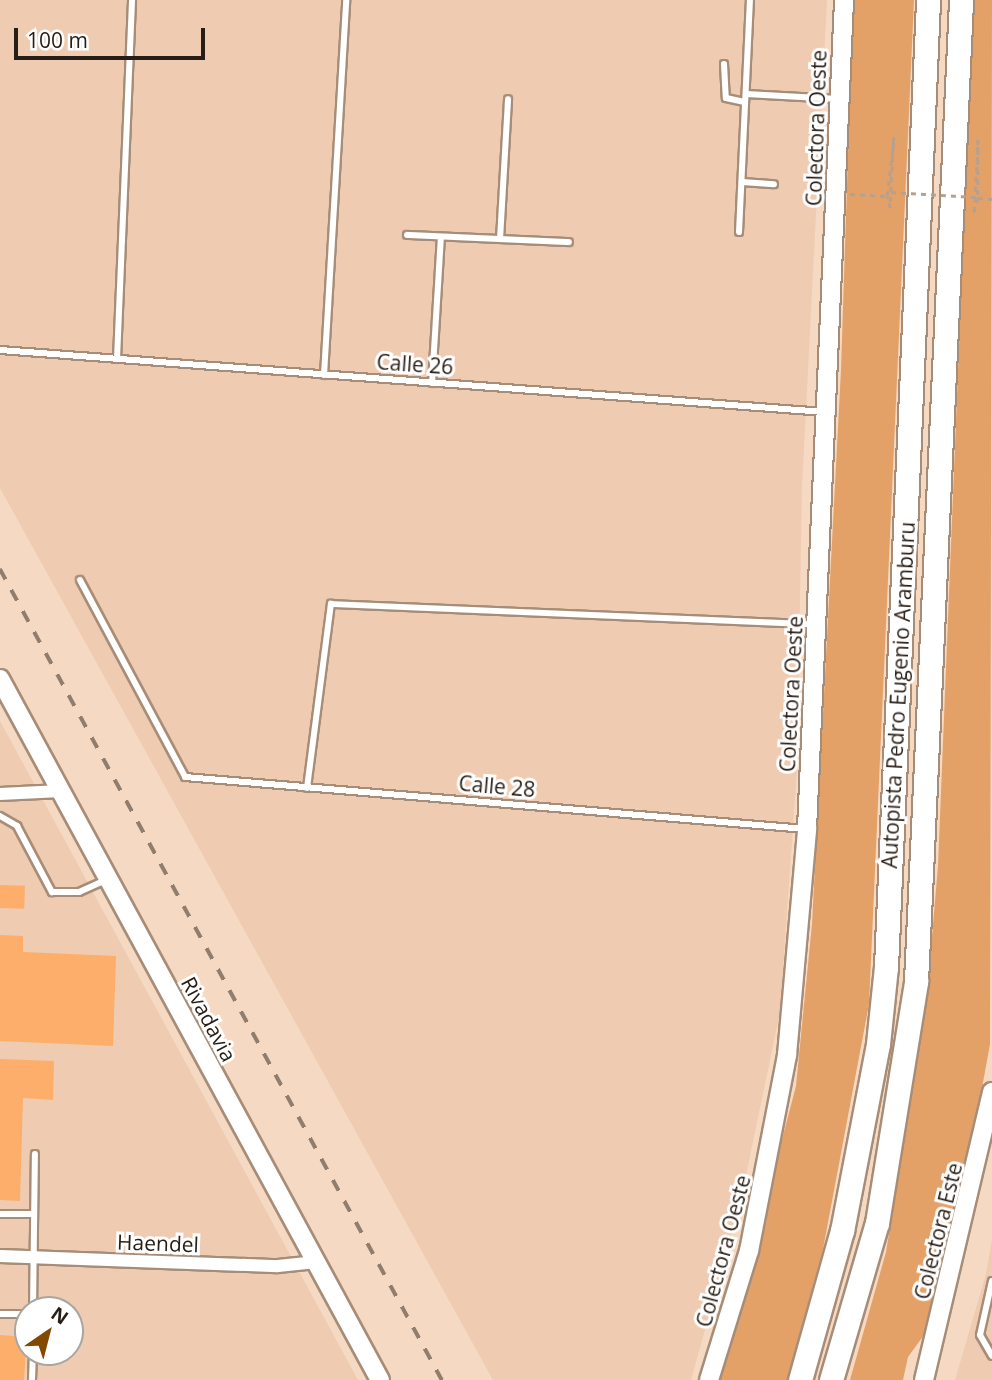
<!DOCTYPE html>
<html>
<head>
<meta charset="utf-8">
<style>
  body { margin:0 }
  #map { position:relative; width:992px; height:1380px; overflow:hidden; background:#f5d9c2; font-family:"Open Sans",sans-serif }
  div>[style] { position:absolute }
  .built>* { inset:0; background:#eecbb1 }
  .green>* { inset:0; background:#e3a168 }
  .building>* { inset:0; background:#fcae6a; transform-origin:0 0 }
  .path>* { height:2.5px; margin-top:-1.25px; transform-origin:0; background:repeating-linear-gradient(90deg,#b7a08e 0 5px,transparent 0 10px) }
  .roads { filter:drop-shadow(2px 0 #a78d78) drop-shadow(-2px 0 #a78d78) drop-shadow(0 2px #a78d78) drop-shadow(0 -2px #a78d78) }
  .lane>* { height:6px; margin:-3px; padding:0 3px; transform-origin:3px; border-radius:3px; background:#fff }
  .street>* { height:12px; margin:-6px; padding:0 6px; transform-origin:6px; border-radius:6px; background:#fff }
  .secondary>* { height:18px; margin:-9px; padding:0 9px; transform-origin:9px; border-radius:9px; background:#fff }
  .highway>* { height:23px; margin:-11.5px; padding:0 11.5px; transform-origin:11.5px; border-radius:11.5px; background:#fff }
  .rail>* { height:3.5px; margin-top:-1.75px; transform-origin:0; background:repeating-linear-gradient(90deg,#917d6d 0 12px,transparent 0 24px) }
  .path-bridge>* { height:2.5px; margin-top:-1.25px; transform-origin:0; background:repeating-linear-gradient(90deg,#b7a08e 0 5px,transparent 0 10px) }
  span { translate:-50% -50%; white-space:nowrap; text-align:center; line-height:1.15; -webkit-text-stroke:6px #fff; paint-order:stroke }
  .street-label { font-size:21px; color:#281d15 }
  .north { position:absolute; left:14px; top:1296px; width:70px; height:70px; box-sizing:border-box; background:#fff; border:2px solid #a9a5a1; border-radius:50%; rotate:35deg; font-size:19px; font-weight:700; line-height:28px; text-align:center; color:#281d15 }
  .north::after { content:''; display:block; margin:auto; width:24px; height:32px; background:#844901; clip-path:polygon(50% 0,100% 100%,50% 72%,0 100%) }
  .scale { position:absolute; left:14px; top:28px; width:191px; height:32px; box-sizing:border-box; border:4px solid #281d15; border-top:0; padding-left:9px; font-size:21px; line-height:24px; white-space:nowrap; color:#281d15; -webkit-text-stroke:5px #fff; paint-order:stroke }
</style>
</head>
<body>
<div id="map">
  <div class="built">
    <i style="clip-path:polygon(0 0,827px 0,802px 486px,797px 770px,780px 1012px,740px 1204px,691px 1380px,493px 1380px,0 488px)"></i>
    <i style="clip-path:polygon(evenodd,0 721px,358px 1380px,0 1380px,0 721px,28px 1310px,70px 1310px,70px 1352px,28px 1352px,28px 1310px)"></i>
    <i style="clip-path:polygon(992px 1239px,992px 1380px,955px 1380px,986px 1274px)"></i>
  </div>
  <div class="green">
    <i style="clip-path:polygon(853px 0,914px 0,869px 1004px,823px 1249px,787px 1380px,719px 1380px,796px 1086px,812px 924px,841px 370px)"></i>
    <i style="clip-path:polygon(973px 0,992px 0,990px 1044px,959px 1215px,924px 1335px,908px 1357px,903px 1380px,850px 1380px,886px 1252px,926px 1007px,938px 866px)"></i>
  </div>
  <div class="building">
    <i style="left:0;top:885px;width:25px;height:23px;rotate:2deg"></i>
    <i style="clip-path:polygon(0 935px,23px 936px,23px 952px,116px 956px,113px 1046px,0 1041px)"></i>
    <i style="clip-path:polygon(0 1059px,54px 1061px,53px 1100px,23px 1098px,20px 1201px,0 1200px)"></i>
    <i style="left:0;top:1335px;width:27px;height:45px;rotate:4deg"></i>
  </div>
  <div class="path">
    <i style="left:850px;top:194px;width:37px;rotate:3deg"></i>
    <i style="left:887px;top:196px;width:59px;rotate:-83.2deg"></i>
    <i style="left:894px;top:137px;width:71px;rotate:93.2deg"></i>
    <i style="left:890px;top:208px;width:12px;rotate:-104deg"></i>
    <i style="left:978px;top:198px;width:15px;rotate:106deg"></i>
    <i style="left:974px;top:212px;width:72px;rotate:-86.8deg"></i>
    <i style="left:978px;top:140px;width:58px;rotate:90deg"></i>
    <i style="left:978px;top:198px;width:14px;rotate:4deg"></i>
  </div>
  <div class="roads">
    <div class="lane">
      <i style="left:724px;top:64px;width:34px;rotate:87deg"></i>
      <i style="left:726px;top:98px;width:19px;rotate:12deg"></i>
      <i style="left:746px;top:94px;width:92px;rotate:3.1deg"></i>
      <i style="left:742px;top:182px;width:32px;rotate:4deg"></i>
      <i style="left:739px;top:232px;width:232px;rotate:-87.3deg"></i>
      <i style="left:407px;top:235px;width:162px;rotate:2.5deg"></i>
      <i style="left:500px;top:239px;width:140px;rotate:-86.7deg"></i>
      <i style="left:0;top:350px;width:827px;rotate:4.3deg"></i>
      <i style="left:117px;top:359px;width:359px;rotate:-87.6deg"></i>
      <i style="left:324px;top:375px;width:376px;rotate:-86.6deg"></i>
      <i style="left:432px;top:383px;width:146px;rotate:-86.5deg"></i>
      <i style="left:80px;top:580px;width:223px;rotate:61.9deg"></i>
      <i style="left:185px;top:777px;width:622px;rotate:4.79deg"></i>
      <i style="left:307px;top:788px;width:186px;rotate:-82.6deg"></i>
      <i style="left:331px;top:604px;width:484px;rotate:2.4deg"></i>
      <i style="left:0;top:816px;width:20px;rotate:30deg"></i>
      <i style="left:17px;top:826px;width:75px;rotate:62.1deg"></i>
      <i style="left:52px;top:892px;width:27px"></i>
      <i style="left:79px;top:892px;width:30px;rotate:-24deg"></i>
      <i style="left:0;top:1214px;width:31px"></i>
      <i style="left:992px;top:1281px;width:55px;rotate:102.5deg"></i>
      <i style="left:980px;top:1335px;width:24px;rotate:60deg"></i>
      <i style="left:33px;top:1310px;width:156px;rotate:-89.3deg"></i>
      <i style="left:0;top:1314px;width:28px"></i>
      <i style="left:32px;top:1380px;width:28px;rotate:-88deg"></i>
    </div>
    <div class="street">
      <i style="left:0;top:794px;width:61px;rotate:-2.8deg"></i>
      <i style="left:0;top:1256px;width:278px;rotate:2.1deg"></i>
      <i style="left:278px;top:1266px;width:36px;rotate:-6deg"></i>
    </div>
    <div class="secondary">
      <i style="left:0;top:679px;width:797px;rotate:61.54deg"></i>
      <i style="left:709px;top:1380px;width:135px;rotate:-72.8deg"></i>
      <i style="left:749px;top:1251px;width:200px;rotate:-79deg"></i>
      <i style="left:787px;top:1055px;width:227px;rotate:-84.9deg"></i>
      <i style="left:807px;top:829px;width:830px;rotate:-87.44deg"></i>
      <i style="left:924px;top:1380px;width:296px;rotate:-76.7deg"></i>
    </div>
    <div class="highway">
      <i style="left:800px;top:1380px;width:155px;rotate:-74.3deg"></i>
      <i style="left:842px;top:1231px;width:190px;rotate:-79.1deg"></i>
      <i style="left:878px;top:1044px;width:77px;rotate:-84.1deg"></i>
      <i style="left:886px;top:967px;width:968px;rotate:-87.51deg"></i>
      <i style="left:831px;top:1380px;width:164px;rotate:-73.7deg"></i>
      <i style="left:877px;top:1223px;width:245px;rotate:-80.8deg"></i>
      <i style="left:916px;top:981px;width:982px;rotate:-87.37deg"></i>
    </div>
  </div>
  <div class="rail">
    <i style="left:0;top:569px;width:924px;rotate:61.41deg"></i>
  </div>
  <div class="path-bridge">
    <i style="left:891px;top:192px;width:84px;rotate:3.4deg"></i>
  </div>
  <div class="street-label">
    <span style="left:816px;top:128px;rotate:-88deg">Colectora Oeste</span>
    <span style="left:415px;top:364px;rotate:4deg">Calle 26</span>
    <span style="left:791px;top:694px;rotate:-87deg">Colectora Oeste</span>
    <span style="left:898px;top:695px;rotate:-87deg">Autopista Pedro Eugenio Aramburu</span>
    <span style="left:497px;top:786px;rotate:5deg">Calle 28</span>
    <span style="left:209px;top:1019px;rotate:62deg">Rivadavia</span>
    <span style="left:938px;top:1231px;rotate:-76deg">Colectora Este</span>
    <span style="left:158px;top:1243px;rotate:2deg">Haendel</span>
    <span style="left:723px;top:1251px;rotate:-75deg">Colectora Oeste</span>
  </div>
  <div class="north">N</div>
  <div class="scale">100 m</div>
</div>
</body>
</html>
